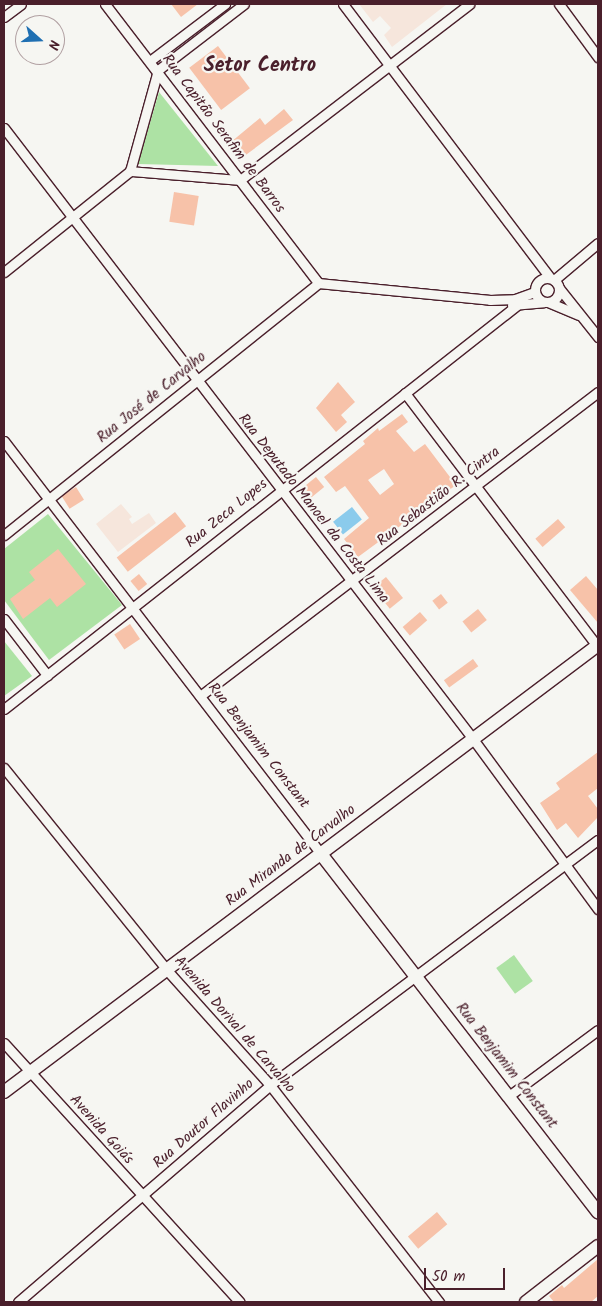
<!DOCTYPE html>
<html>
<head>
<meta charset="utf-8">
<style>
  body { margin:0 }
  #map { position:relative; width:602px; height:1306px; overflow:hidden; background:#f6f6f2; font-family:Kalam,sans-serif }
  div>[style] { position:absolute }
  .built>* { inset:0; background:#f6e6dc }
  .green>* { inset:0; background:#ade2a4; transform-origin:0 0 }
  .water>* { inset:0; background:#8bcbec; transform-origin:0 0 }
  .building>* { inset:0; background:#f7c2a9; transform-origin:0 0 }
  .roads { filter:drop-shadow(1px 0 #4a1f2b) drop-shadow(-1px 0 #4a1f2b) drop-shadow(0 1px #4a1f2b) drop-shadow(0 -1px #4a1f2b) }
  .street>* { height:9px; margin:-4.5px; padding:0 4.5px; transform-origin:4.5px; border-radius:4.5px; background:#f6f6f2 }
  .street>.ring { margin:-4.5px; padding:0; box-sizing:content-box; background:none; border:9px solid #f6f6f2; border-radius:50% }
  .secondary>* { height:12px; margin:-6px; padding:0 6px; transform-origin:6px; border-radius:6px; background:#f6f6f2 }
  span { translate:-50% -50%; white-space:nowrap; text-align:center; line-height:1.15; -webkit-text-stroke:4.5px #f6f6f2; paint-order:stroke }
  .street-label { font-size:15px; color:#4a1f2b }
  .district-label { font-size:20px; color:#4a1f2b; font-weight:700 }
  .frame { position:absolute; inset:0; border:5px solid #4a1f2b; pointer-events:none }
  .north { position:absolute; left:15px; top:15px; width:50px; height:50px; box-sizing:border-box; background:#f6f6f2; border:1px solid #b1a0a2; border-radius:50%; rotate:110deg; font-size:14px; font-weight:700; line-height:20px; text-align:center; color:#4a1f2b }
  .north::after { content:''; display:block; margin:auto; width:18px; height:22px; background:#1f6fb2; clip-path:polygon(50% 0,100% 100%,50% 72%,0 100%) }
  .scale { position:absolute; left:424px; top:1268px; width:81px; height:22px; box-sizing:border-box; border:2px solid #4a1f2b; border-top:0; padding-left:6px; font-size:15px; line-height:18px; white-space:nowrap; color:#4a1f2b; -webkit-text-stroke:4px #f6f6f2; paint-order:stroke }
</style>
</head>
<body>
<div id="map">
  <div class="built">
    <i style="clip-path:polygon(359px 4px,447px 4px,392px 47px,384px 35px,391px 28px,380px 16px,373px 22px)"></i>
    <i style="clip-path:polygon(121px 504px,132px 517px,129px 519px,132px 524px,149px 513px,156px 523px,118px 552px,96px 524px)"></i>
  </div>
  <div class="green">
    <i style="clip-path:polygon(159px 92px,218px 166px,138px 164px)"></i>
    <i style="clip-path:polygon(48px 514px,122px 605px,49px 660px,4px 600px,4px 549px)"></i>
    <i style="clip-path:polygon(4px 641px,32px 676px,4px 696px)"></i>
    <i style="left:514px;top:955px;width:32px;height:22px;rotate:54deg"></i>
  </div>
  <div class="water">
    <i style="left:352px;top:507px;width:16px;height:24px;rotate:52deg"></i>
  </div>
  <div class="building">
    <i style="clip-path:polygon(171px 4px,198px 4px,181px 17px)"></i>
    <i style="left:218px;top:46px;width:53px;height:36px;rotate:53deg"></i>
    <i style="clip-path:polygon(284px 109px,293px 120px,243px 157px,231px 142px,260px 118px,265px 125px)"></i>
    <i style="left:174px;top:192px;width:25px;height:30px;rotate:9deg"></i>
    <i style="clip-path:polygon(338px 382px,355px 402px,341px 415px,347px 422px,336px 432px,316px 408px)"></i>
    <i style="clip-path:polygon(evenodd,402px 414px,408px 422px,396px 431px,414px 452px,425px 444px,456px 485px,358px 557px,344px 539px,369px 518px,345px 486px,336px 492px,324px 477px,365px 444px,363px 441px,378px 428px,379px 431px,402px 414px,384px 469px,394px 484px,380px 495px,368px 480px,384px 469px)"></i>
    <i style="left:316px;top:477px;width:13px;height:24px;rotate:51deg"></i>
    <i style="left:76px;top:487px;width:15px;height:17px;rotate:58deg"></i>
    <i style="left:175px;top:512px;width:18px;height:74px;rotate:52deg"></i>
    <i style="left:558px;top:519px;width:11px;height:30px;rotate:49deg"></i>
    <i style="clip-path:polygon(58px 549px,86px 584px,57px 607px,50px 598px,23px 619px,10px 599px,35px 580px,29px 572px)"></i>
    <i style="left:139px;top:574px;width:13px;height:11px;rotate:51deg"></i>
    <i style="clip-path:polygon(586px 576px,598px 590px,598px 623px,570px 590px)"></i>
    <i style="left:386px;top:577px;width:27px;height:17px;rotate:51deg"></i>
    <i style="left:441px;top:594px;width:11px;height:11px;rotate:52deg"></i>
    <i style="left:478px;top:609px;width:14px;height:20px;rotate:51deg"></i>
    <i style="left:420px;top:612px;width:11px;height:23px;rotate:49deg"></i>
    <i style="left:130px;top:624px;width:18px;height:19px;rotate:56deg"></i>
    <i style="left:473px;top:659px;width:9px;height:36px;rotate:54deg"></i>
    <i style="clip-path:polygon(598px 752px,598px 788px,588px 796px,598px 809px,598px 817px,578px 838px,566px 823px,557px 830px,540px 803px,560px 789px,556px 783px)"></i>
    <i style="left:437px;top:1212px;width:16px;height:38px;rotate:50deg"></i>
    <i style="clip-path:polygon(598px 1259px,598px 1296px,591px 1302px,554px 1302px,549px 1296px,562px 1285px,564px 1288px)"></i>
  </div>
  <div class="roads">
    <div class="street">
      <i style="left:105px;top:4px;width:351px;rotate:52.6deg"></i>
      <i style="left:343px;top:4px;width:343px;rotate:52.9deg"></i>
      <i style="left:559px;top:4px;width:66px;rotate:53.7deg"></i>
      <i style="left:4px;top:17px;width:21px;rotate:-37deg"></i>
      <i style="left:151px;top:60px;width:93px;rotate:-37.1deg"></i>
      <i style="left:4px;top:128px;width:770px;rotate:52.49deg"></i>
      <i style="left:473px;top:739px;width:211px;rotate:53.7deg"></i>
      <i style="left:130px;top:171px;width:105px;rotate:-74.5deg"></i>
      <i style="left:158px;top:70px;width:108px;rotate:-37.5deg"></i>
      <i style="left:4px;top:272px;width:161px;rotate:-38.7deg"></i>
      <i style="left:130px;top:171px;width:110px;rotate:4.7deg"></i>
      <i style="left:240px;top:180px;width:289px;rotate:-37.5deg"></i>
      <i class="ring" style="left:535px;top:278px;width:15px;height:15px"></i>
      <i style="left:554px;top:280px;width:57px;rotate:-40.1deg"></i>
      <i style="left:318px;top:283px;width:173px;rotate:5.6deg"></i>
      <i style="left:490px;top:300px;width:25px;rotate:-2deg"></i>
      <i style="left:515px;top:299px;width:20px;rotate:-20deg"></i>
      <i style="left:559px;top:288px;width:63px;rotate:51.5deg"></i>
      <i style="left:548px;top:302px;width:33px;rotate:23deg"></i>
      <i style="left:512px;top:305px;width:32px;rotate:-5deg"></i>
      <i style="left:405px;top:393px;width:319px;rotate:52.8deg"></i>
      <i style="left:4px;top:441px;width:521px;rotate:52.49deg"></i>
      <i style="left:4px;top:535px;width:403px;rotate:-38.7deg"></i>
      <i style="left:4px;top:619px;width:71px;rotate:52.5deg"></i>
      <i style="left:200px;top:696px;width:501px;rotate:-37.37deg"></i>
      <i style="left:4px;top:709px;width:652px;rotate:-38.21deg"></i>
      <i style="left:4px;top:768px;width:258px;rotate:51.1deg"></i>
      <i style="left:166px;top:969px;width:156px;rotate:48.1deg"></i>
      <i style="left:270px;top:1085px;width:275px;rotate:52.1deg"></i>
      <i style="left:4px;top:1043px;width:350px;rotate:47.7deg"></i>
      <i style="left:510px;top:1095px;width:109px;rotate:-36.5deg"></i>
      <i style="left:18px;top:1302px;width:333px;rotate:-40.7deg"></i>
      <i style="left:270px;top:1085px;width:409px;rotate:-36.8deg"></i>
    </div>
    <div class="secondary">
      <i style="left:321px;top:854px;width:453px;rotate:52.3deg"></i>
      <i style="left:4px;top:1092px;width:743px;rotate:-36.96deg"></i>
      <i style="left:526px;top:1302px;width:91px;rotate:-37.9deg"></i>
    </div>
  </div>
  <div class="street-label">
    <span style="left:223px;top:134px;rotate:53deg">Rua Capitão Serafim de Barros</span>
    <span style="left:152px;top:398px;rotate:-39deg">Rua José de Carvalho</span>
    <span style="left:439px;top:497px;rotate:-38deg">Rua Sebastião R. Cintra</span>
    <span style="left:313px;top:509px;rotate:52deg">Rua Deputado Manoel da Costa Lima</span>
    <span style="left:227px;top:514px;rotate:-39deg">Rua Zeca Lopes</span>
    <span style="left:258px;top:746px;rotate:52deg">Rua Benjamim Constant</span>
    <span style="left:291px;top:856px;rotate:-37deg">Rua Miranda de Carvalho</span>
    <span style="left:234px;top:1025px;rotate:49deg">Avenida Dorival de Carvalho</span>
    <span style="left:506px;top:1066px;rotate:52deg">Rua Benjamim Constant</span>
    <span style="left:204px;top:1124px;rotate:-41deg">Rua Doutor Flavinho</span>
    <span style="left:101px;top:1130px;rotate:48deg">Avenida Goiás</span>
  </div>
  <div class="district-label">
    <span style="left:260px;top:66px">Setor Centro</span>
  </div>
  <div class="frame"></div>
  <div class="north">N</div>
  <div class="scale">50 m</div>
</div>
</body>
</html>
